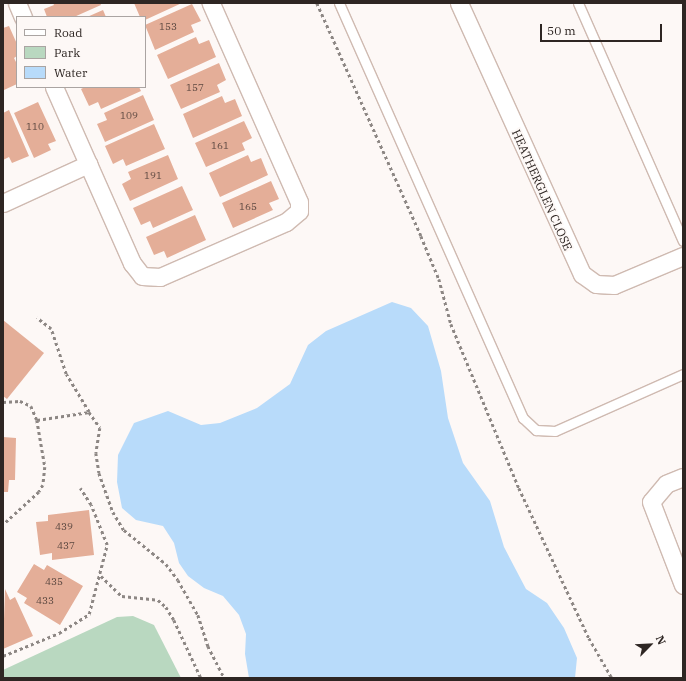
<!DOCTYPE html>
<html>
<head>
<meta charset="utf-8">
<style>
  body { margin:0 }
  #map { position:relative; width:686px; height:681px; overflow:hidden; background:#fdf8f6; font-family:"IBM Plex Serif",serif }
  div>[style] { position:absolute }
  .green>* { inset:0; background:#b9d8c0 }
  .water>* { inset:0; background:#b8dbfa }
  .building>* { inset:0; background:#e4ae98 }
  .path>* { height:2.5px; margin-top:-1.25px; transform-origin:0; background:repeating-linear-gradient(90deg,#8d8784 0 3px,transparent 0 6px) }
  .roads { filter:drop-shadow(1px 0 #cfbab1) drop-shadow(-1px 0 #cfbab1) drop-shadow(0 1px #cfbab1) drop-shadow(0 -1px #cfbab1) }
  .lane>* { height:9px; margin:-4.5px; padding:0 4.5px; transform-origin:4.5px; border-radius:4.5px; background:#fff }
  .street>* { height:17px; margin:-8.5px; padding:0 8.5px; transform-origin:8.5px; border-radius:8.5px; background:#fff }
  span { translate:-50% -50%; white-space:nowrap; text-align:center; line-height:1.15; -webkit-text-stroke:3.5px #fdf8f6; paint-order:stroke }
  .number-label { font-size:10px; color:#5c4840 }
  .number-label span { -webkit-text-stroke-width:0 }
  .street-label { font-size:12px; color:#2e2623 }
  .frame { position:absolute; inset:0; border:4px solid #2e2623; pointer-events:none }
  .legend { position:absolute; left:16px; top:16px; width:130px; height:72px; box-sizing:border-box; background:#fdf8f6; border:1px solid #aaa4a2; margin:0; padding:5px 7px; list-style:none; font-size:12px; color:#2e2623 }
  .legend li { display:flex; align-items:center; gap:8px; height:20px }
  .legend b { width:20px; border:1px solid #aaa4a2 }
  .north { position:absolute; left:630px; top:625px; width:40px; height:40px; -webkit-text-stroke:3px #fdf8f6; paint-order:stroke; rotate:66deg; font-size:11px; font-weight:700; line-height:16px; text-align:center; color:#2e2623 }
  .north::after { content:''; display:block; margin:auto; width:14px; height:18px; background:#2e2623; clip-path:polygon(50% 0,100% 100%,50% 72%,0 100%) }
  .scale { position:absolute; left:540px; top:24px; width:122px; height:18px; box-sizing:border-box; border:2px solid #2e2623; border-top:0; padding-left:5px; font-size:12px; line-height:14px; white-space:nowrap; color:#2e2623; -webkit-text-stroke:3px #fdf8f6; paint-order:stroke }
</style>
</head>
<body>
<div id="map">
  <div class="green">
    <i style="clip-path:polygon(133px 616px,154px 625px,181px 678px,3px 678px,3px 670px,117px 617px)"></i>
  </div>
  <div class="water">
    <i style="clip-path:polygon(392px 302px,411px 308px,428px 326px,441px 371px,448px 418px,463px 463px,490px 501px,504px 547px,526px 589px,547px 603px,564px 628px,577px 658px,575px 678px,249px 678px,245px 654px,246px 634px,239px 615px,223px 596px,204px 588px,188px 576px,179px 563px,174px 543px,163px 526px,136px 520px,122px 508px,117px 482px,118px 455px,134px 423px,168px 411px,201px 425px,220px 423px,257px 408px,290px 384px,308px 345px,326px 331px)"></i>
  </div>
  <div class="building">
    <i style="clip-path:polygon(53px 3px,100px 3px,101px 5px,74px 17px,47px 17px,44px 9px,54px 5px)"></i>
    <i style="clip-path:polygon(134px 3px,182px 3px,145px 20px,145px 17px,140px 17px)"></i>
    <i style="clip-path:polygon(192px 4px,201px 21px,191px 25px,194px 32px,155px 50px,145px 25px)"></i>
    <i style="clip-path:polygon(103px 10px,106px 17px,87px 17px)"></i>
    <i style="clip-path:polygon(9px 26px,17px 44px,17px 56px,14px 58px,17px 64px,17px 84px,4px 90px,3px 28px)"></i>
    <i style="clip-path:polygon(196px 37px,199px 44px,209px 40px,216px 57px,168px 79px,157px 55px)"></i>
    <i style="clip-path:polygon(219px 63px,226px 80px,217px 85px,220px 92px,181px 109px,170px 85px)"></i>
    <i style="clip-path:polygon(85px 87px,139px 87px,141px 91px,101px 109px,98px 102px,89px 106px,81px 89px)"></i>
    <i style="clip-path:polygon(143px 95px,154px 120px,105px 142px,97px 124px,107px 120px,104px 113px)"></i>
    <i style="clip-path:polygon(222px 96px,225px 103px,235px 99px,242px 116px,193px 138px,183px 114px)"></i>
    <i style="clip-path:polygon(38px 102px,56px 141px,48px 144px,51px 150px,34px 158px,14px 113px)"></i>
    <i style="clip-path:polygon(9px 110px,29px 156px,12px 163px,9px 157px,3px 160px,3px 113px)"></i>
    <i style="clip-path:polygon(244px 121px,252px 138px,242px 143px,245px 150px,206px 167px,195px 143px)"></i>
    <i style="clip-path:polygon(154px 124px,165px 149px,126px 166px,123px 159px,113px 164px,105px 146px)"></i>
    <i style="clip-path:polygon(168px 155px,178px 179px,130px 201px,122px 184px,131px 179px,128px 172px)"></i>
    <i style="clip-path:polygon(248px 155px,251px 162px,261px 158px,268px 175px,220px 197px,209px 173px)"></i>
    <i style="clip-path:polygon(271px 181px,279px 199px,269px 203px,273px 210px,233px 228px,222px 203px)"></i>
    <i style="clip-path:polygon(182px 186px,193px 210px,153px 228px,150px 221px,141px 225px,133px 208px)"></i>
    <i style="clip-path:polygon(195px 215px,206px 240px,167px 258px,164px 251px,154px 255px,146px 237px)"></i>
    <i style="clip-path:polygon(3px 320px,44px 353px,7px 399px,3px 396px)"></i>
    <i style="clip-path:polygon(3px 437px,16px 438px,15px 480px,9px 480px,8px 492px,3px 492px)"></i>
    <i style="clip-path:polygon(89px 510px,94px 555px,52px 560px,52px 553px,40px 555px,36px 522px,48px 521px,48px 515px)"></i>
    <i style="clip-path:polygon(34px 564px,44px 570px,47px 565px,83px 586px,60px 625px,24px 603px,27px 598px,17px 592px)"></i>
    <i style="clip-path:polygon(5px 589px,10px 600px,15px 597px,33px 636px,3px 649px)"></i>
  </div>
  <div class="path">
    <i style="left:317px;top:3px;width:255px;rotate:65.9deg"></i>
    <i style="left:421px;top:236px;width:47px;rotate:67.3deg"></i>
    <i style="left:439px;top:279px;width:47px;rotate:75.1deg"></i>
    <i style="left:451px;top:324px;width:178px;rotate:67.5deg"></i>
    <i style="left:519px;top:488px;width:166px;rotate:65deg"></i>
    <i style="left:589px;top:638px;width:46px;rotate:60.1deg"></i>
    <i style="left:3px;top:402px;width:17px;rotate:-3deg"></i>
    <i style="left:20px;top:401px;width:12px;rotate:24deg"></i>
    <i style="left:31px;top:406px;width:15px;rotate:67deg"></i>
    <i style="left:37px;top:420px;width:48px;rotate:80.3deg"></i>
    <i style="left:45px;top:467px;width:18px;rotate:96deg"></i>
    <i style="left:43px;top:485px;width:8px;rotate:120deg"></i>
    <i style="left:39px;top:492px;width:49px;rotate:137.5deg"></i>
    <i style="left:89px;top:412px;width:19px;rotate:55deg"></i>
    <i style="left:100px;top:428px;width:25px;rotate:99deg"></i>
    <i style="left:96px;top:453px;width:20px;rotate:81deg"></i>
    <i style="left:99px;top:473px;width:41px;rotate:70.3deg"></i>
    <i style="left:113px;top:512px;width:21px;rotate:59deg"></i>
    <i style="left:124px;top:530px;width:54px;rotate:39deg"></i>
    <i style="left:166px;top:564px;width:20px;rotate:53deg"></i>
    <i style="left:178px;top:580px;width:40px;rotate:60.3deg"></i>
    <i style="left:198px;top:615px;width:33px;rotate:72deg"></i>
    <i style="left:208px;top:646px;width:36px;rotate:63deg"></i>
    <i style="left:37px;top:420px;width:53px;rotate:-8.7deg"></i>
    <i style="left:89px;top:412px;width:44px;rotate:-121.2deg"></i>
    <i style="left:66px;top:374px;width:47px;rotate:-108.4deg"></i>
    <i style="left:51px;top:329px;width:18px;rotate:-142deg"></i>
    <i style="left:101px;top:576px;width:29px;rotate:44deg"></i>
    <i style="left:122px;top:596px;width:36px;rotate:6deg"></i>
    <i style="left:158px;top:600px;width:11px;rotate:41deg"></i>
    <i style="left:166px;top:607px;width:15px;rotate:58deg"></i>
    <i style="left:174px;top:620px;width:64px;rotate:65deg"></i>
    <i style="left:3px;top:656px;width:61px;rotate:-22.3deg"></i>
    <i style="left:59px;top:633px;width:36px;rotate:-32deg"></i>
    <i style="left:89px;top:614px;width:71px;rotate:-75.4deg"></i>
    <i style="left:107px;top:545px;width:43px;rotate:-111.8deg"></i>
    <i style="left:91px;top:505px;width:20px;rotate:-123deg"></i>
  </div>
  <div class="roads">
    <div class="lane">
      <i style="left:339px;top:3px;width:454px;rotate:66.1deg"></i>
      <i style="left:523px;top:418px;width:18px;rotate:43deg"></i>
      <i style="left:536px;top:430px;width:19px;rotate:3deg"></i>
      <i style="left:555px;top:431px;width:140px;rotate:-24deg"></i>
      <i style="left:578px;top:3px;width:260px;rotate:66.2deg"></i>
    </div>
    <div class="street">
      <i style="left:17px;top:3px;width:15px;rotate:67deg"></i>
      <i style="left:459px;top:3px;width:298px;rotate:65.6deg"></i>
      <i style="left:582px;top:274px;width:17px;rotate:36deg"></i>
      <i style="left:596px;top:284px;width:18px;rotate:3deg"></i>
      <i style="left:614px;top:285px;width:75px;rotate:-22.8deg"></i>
      <i style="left:54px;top:87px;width:193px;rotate:66.1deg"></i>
      <i style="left:132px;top:263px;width:16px;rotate:52deg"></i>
      <i style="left:142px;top:276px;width:18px;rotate:3deg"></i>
      <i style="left:160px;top:277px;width:137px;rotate:-23.6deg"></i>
      <i style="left:286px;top:222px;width:17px;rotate:-40deg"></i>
      <i style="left:299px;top:211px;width:9px;rotate:-90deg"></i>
      <i style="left:299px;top:202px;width:218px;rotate:-113.9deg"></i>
      <i style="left:3px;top:203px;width:94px;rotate:-24.6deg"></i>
      <i style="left:683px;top:477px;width:18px;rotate:158deg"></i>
      <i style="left:666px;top:484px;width:23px;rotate:130deg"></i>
      <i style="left:651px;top:502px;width:89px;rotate:68.9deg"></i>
    </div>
  </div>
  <div class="number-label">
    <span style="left:168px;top:27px">153</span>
    <span style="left:195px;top:88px">157</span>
    <span style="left:129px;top:116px">109</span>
    <span style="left:35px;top:127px">110</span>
    <span style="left:220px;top:146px">161</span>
    <span style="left:153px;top:176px">191</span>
    <span style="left:248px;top:207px">165</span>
    <span style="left:64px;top:527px">439</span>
    <span style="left:66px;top:546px">437</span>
    <span style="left:54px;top:582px">435</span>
    <span style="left:45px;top:601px">433</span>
  </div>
  <div class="street-label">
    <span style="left:542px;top:190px;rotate:66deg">HEATHERGLEN CLOSE</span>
  </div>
  <div class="frame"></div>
  <ul class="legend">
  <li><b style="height:5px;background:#fff"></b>Road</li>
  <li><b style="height:11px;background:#b9d8c0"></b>Park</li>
  <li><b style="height:11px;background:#b8dbfa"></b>Water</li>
  </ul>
  <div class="north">N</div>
  <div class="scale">50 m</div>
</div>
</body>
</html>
